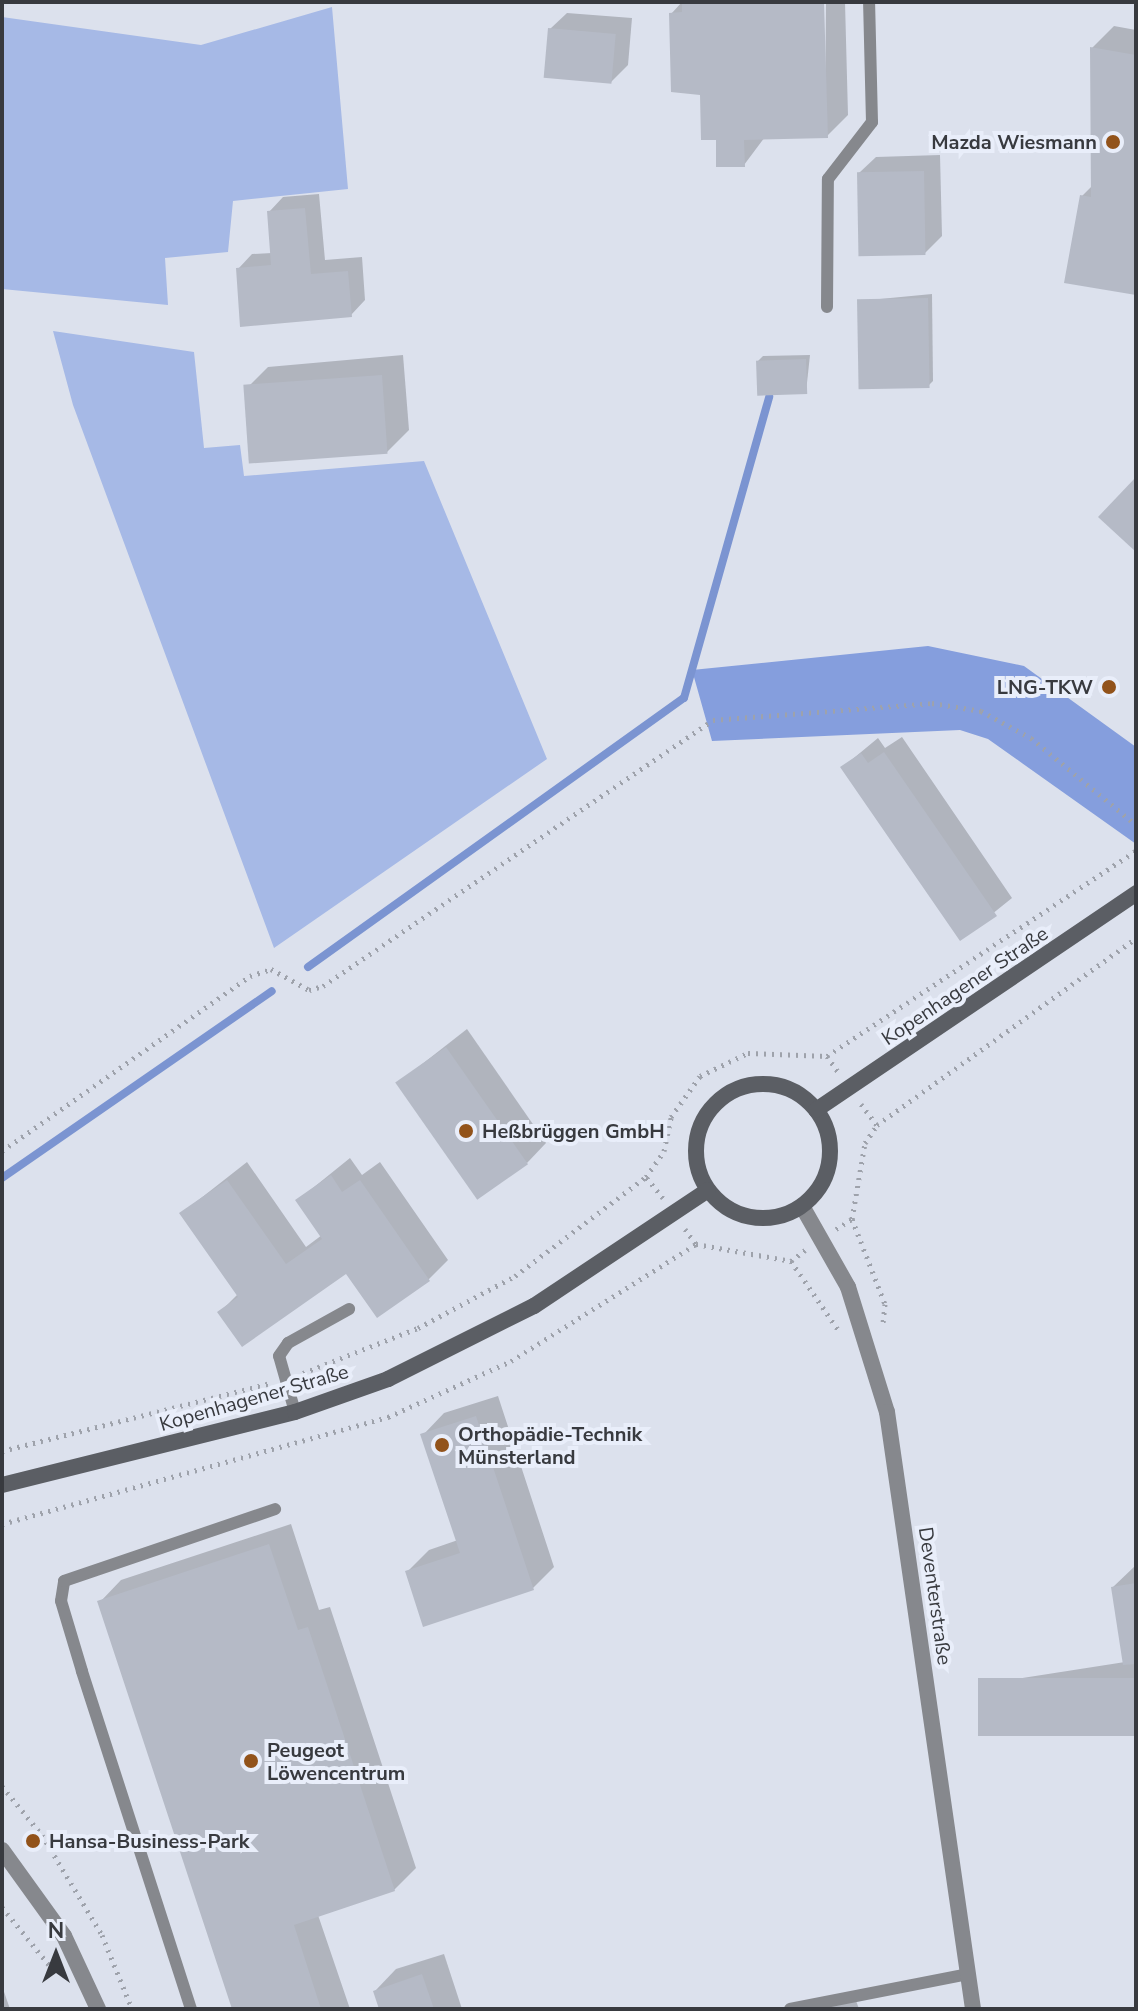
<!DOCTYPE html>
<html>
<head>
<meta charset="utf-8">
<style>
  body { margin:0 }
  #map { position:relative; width:1138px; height:2011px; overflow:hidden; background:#dce1ed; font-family:"Nunito Sans",sans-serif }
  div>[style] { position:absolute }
  .green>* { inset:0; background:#a6b9e6 }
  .forest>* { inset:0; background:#859edd }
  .shadow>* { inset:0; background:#0003 }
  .stream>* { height:8px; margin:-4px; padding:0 4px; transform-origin:4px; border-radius:4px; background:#7b94d1 }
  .building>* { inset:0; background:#b5bac6; transform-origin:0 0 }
  .path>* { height:5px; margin-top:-2.5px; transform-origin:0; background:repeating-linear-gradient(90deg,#9ea2ab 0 2px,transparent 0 8px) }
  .lane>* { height:12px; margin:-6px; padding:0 6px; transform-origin:6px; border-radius:6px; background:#86888d }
  .street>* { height:16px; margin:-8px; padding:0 8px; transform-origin:8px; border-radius:8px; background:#86888d }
  .secondary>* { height:16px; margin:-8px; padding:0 8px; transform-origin:8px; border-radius:8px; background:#5b5e64 }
  .secondary>.ring { margin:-8px; padding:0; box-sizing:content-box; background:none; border:16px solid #5b5e64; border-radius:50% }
  .dots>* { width:22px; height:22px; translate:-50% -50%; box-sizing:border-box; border:4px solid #e9eefa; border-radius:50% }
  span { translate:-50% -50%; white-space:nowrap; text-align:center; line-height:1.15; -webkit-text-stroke:8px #e9eefa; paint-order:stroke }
  .poi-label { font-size:20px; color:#383a3f; font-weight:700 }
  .right { translate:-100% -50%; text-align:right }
  .left { translate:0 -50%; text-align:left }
  .street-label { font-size:20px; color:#383a3f }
  .frame { position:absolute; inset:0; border:4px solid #383a3f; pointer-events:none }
  .north { position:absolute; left:16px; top:1915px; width:80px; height:80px; -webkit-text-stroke:6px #e9eefa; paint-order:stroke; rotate:0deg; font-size:22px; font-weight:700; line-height:32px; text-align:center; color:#383a3f }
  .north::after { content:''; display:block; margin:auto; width:28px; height:36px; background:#383a3f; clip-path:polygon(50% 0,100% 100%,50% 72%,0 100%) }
</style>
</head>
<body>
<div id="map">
  <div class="green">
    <i style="clip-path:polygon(332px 7px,348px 189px,233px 201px,228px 252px,165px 258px,168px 305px,2px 289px,2px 17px,201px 45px)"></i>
    <i style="clip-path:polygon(53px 331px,194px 352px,204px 448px,240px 445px,244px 476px,424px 461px,547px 759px,274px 948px,73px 405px)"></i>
  </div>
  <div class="forest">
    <i style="clip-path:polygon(928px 646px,1024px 666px,1136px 747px,1136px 844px,988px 739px,960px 730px,712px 741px,692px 670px)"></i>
  </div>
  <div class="shadow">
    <i style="clip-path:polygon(682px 2px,822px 2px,825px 126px,826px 2px,845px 2px,848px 115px,827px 136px,765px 137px,744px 165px,702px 93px,671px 14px)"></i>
    <i style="clip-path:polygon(567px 13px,632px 18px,628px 65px,611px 82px,550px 29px)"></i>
    <i style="clip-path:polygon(1114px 26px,1136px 30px,1136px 293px,1082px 196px,1093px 185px,1092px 48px)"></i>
    <i style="clip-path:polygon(940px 155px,942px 236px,925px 253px,859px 173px,876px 157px)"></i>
    <i style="clip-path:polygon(319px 194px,325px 260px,362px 257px,365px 300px,351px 315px,238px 269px,252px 254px,272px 253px,269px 212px,283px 197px)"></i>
    <i style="clip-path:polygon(932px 294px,933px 381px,928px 386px,859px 301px)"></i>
    <i style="clip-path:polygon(403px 355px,409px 430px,387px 452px,246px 389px,268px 367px)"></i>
    <i style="clip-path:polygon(810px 355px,806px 392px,758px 361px,763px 356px)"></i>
    <i style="clip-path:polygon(902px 737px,1012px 898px,961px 939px,843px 767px,878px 738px,885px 748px)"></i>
    <i style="clip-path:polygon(467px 1029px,546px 1143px,527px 1163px,398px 1083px)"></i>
    <i style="clip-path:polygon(350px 1158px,362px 1175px,380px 1162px,448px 1260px,428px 1280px,347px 1271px,220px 1312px,238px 1294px,182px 1213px,247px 1162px,306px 1247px,322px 1235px,298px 1200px)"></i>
    <i style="clip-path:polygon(498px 1396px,554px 1567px,533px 1588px,407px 1572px,429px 1550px,458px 1540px,423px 1435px,444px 1413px)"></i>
    <i style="clip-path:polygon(291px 1524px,319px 1610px,330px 1607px,416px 1868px,394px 1890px,318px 1915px,350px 2009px,234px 2009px,100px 1602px,121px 1580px)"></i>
    <i style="clip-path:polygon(1135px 1566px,1136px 1734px,982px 1703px,1004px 1681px,1125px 1662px,1113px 1587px)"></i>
    <i style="clip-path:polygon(444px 1954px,462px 2009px,381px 2009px,375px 1991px,396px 1969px)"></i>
    <i style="clip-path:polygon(2px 1986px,10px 2009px,2px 2009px)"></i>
    <i style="clip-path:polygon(853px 1992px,859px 2009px,801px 2009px)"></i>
  </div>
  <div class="stream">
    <i style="left:308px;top:967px;width:462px;rotate:-35.6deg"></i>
    <i style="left:684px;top:698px;width:313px;rotate:-74.2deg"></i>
    <i style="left:2px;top:1178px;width:328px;rotate:-34.7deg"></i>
  </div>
  <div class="building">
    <i style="clip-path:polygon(682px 2px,824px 2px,828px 138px,744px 140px,745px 167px,716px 167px,716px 140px,701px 140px,700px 95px,671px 92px,669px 13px,682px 12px)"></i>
    <i style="left:548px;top:28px;width:68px;height:50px;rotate:5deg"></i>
    <i style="clip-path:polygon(1090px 47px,1136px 55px,1136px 295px,1064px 283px,1080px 195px,1091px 197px)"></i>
    <i style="left:924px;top:171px;width:84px;height:67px;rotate:89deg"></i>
    <i style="clip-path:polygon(305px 208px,311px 274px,348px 271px,352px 317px,240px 327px,236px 268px,271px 265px,267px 211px)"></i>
    <i style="left:928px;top:298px;width:90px;height:71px;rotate:89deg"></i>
    <i style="left:806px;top:359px;width:35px;height:50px;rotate:88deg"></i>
    <i style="left:382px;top:375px;width:79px;height:139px;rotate:86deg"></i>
    <i style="clip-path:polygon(1136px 477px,1136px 552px,1098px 517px)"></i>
    <i style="clip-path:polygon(884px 752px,997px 916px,960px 941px,840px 767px,861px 753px,868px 763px)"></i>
    <i style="left:446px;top:1047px;width:143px;height:62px;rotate:55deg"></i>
    <i style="clip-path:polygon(331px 1175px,342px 1192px,360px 1180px,430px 1281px,377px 1318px,346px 1274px,242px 1347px,217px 1312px,238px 1297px,179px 1213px,227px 1180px,286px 1264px,322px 1239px,295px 1200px)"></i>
    <i style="clip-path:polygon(476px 1416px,534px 1590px,423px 1627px,405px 1571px,460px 1553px,420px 1434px)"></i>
    <i style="clip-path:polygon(269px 1544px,298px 1630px,308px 1627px,395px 1891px,294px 1925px,321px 2009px,232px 2009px,97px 1601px)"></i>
    <i style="clip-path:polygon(1136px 1583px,1136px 1664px,1123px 1665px,1111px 1587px)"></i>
    <i style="left:1136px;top:1678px;width:58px;height:158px;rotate:90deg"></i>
    <i style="clip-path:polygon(422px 1974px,434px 2009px,379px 2009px,373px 1991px)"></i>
  </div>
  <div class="path">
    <i style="left:827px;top:1056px;width:371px;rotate:-33.6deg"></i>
    <i style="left:861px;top:1104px;width:26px;rotate:53deg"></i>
    <i style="left:2px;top:1151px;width:304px;rotate:-35.2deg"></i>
    <i style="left:250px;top:976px;width:22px;rotate:-18deg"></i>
    <i style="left:271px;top:969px;width:43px;rotate:28.9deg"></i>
    <i style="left:309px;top:990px;width:15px;rotate:-16deg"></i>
    <i style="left:323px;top:986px;width:472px;rotate:-34.3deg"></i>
    <i style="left:713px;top:720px;width:220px;rotate:-4.4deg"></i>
    <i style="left:932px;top:703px;width:50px;rotate:9.3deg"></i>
    <i style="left:981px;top:711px;width:57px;rotate:28.4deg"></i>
    <i style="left:1031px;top:738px;width:136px;rotate:39.6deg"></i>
    <i style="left:663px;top:1198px;width:27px;rotate:-129deg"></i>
    <i style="left:646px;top:1177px;width:32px;rotate:-55deg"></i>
    <i style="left:664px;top:1151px;width:35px;rotate:-78deg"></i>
    <i style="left:671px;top:1117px;width:50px;rotate:-54.7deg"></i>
    <i style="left:700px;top:1076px;width:53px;rotate:-25.6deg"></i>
    <i style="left:748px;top:1053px;width:79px;rotate:2.2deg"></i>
    <i style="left:827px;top:1056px;width:21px;rotate:55deg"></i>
    <i style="left:852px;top:1219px;width:91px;rotate:68.8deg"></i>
    <i style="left:885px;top:1304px;width:19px;rotate:96deg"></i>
    <i style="left:685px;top:1229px;width:19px;rotate:54deg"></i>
    <i style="left:696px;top:1244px;width:97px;rotate:10.1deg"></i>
    <i style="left:791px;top:1261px;width:18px;rotate:-38deg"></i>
    <i style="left:836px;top:1229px;width:19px;rotate:-32deg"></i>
    <i style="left:852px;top:1219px;width:77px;rotate:-80.3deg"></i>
    <i style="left:865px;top:1143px;width:22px;rotate:-56deg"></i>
    <i style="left:877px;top:1125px;width:319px;rotate:-35.8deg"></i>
    <i style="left:791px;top:1261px;width:85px;rotate:55.6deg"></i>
    <i style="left:303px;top:1373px;width:123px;rotate:-21.4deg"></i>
    <i style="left:418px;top:1328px;width:110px;rotate:-28.2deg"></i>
    <i style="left:515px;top:1276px;width:164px;rotate:-37.1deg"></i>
    <i style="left:2px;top:1451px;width:276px;rotate:-14.2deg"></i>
    <i style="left:2px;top:1524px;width:401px;rotate:-15.5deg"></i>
    <i style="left:388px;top:1417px;width:135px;rotate:-24.5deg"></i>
    <i style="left:511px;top:1361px;width:219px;rotate:-32.3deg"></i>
    <i style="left:2px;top:1786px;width:63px;rotate:50.8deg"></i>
    <i style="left:42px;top:1835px;width:117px;rotate:59deg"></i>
    <i style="left:102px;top:1935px;width:80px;rotate:67.9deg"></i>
    <i style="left:2px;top:1907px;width:82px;rotate:50.9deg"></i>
  </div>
  <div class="lane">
    <i style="left:827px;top:307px;width:128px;rotate:-89.6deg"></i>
    <i style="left:828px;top:179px;width:72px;rotate:-52.3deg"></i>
    <i style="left:872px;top:122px;width:120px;rotate:-91.4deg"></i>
    <i style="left:295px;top:1412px;width:58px;rotate:-105.9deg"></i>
    <i style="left:279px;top:1356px;width:16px;rotate:-55deg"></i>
    <i style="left:288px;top:1343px;width:70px;rotate:-29.1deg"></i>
    <i style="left:191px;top:2009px;width:355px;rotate:-107.9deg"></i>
    <i style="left:82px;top:1671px;width:73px;rotate:-106.7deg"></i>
    <i style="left:61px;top:1601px;width:20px;rotate:-81deg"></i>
    <i style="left:64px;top:1581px;width:223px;rotate:-18.8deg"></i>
    <i style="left:790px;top:2009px;width:181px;rotate:-11.1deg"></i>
  </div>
  <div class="street">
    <i style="left:802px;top:1206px;width:93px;rotate:60.4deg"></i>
    <i style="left:848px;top:1287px;width:131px;rotate:72.7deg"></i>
    <i style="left:887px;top:1412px;width:603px;rotate:81.8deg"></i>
    <i style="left:2px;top:1850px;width:106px;rotate:54.2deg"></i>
    <i style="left:64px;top:1936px;width:81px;rotate:65deg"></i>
  </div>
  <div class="secondary">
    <i class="ring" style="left:696px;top:1084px;width:118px;height:118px"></i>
    <i style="left:816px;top:1110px;width:387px;rotate:-34.1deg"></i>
    <i style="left:2px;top:1485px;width:302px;rotate:-14deg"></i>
    <i style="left:295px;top:1412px;width:99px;rotate:-19.5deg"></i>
    <i style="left:388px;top:1379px;width:163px;rotate:-26.6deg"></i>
    <i style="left:534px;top:1306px;width:209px;rotate:-33.7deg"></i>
  </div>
  <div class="dots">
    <i style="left:1113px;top:142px;background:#92531b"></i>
    <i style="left:1109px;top:687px;background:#92531b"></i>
    <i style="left:466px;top:1131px;background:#92531b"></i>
    <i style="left:442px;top:1445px;background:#92531b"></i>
    <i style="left:251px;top:1761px;background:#92531b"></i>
    <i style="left:33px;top:1841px;background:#92531b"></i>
  </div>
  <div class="poi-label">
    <span class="right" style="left:1097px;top:142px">Mazda Wiesmann</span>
    <span class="right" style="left:1093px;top:687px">LNG-TKW</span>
    <span class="left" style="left:482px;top:1131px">Heßbrüggen GmbH</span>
    <span class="left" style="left:458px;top:1446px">Orthopädie-Technik<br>Münsterland</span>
    <span class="left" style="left:267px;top:1762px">Peugeot<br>Löwencentrum</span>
    <span class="left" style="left:49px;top:1841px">Hansa-Business-Park</span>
  </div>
  <div class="street-label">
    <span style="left:965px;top:986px;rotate:-34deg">Kopenhagener Straße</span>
    <span style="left:254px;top:1398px;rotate:-16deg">Kopenhagener Straße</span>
    <span style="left:935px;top:1596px;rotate:82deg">Deventerstraße</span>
  </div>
  <div class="frame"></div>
  <div class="north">N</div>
</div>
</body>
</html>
